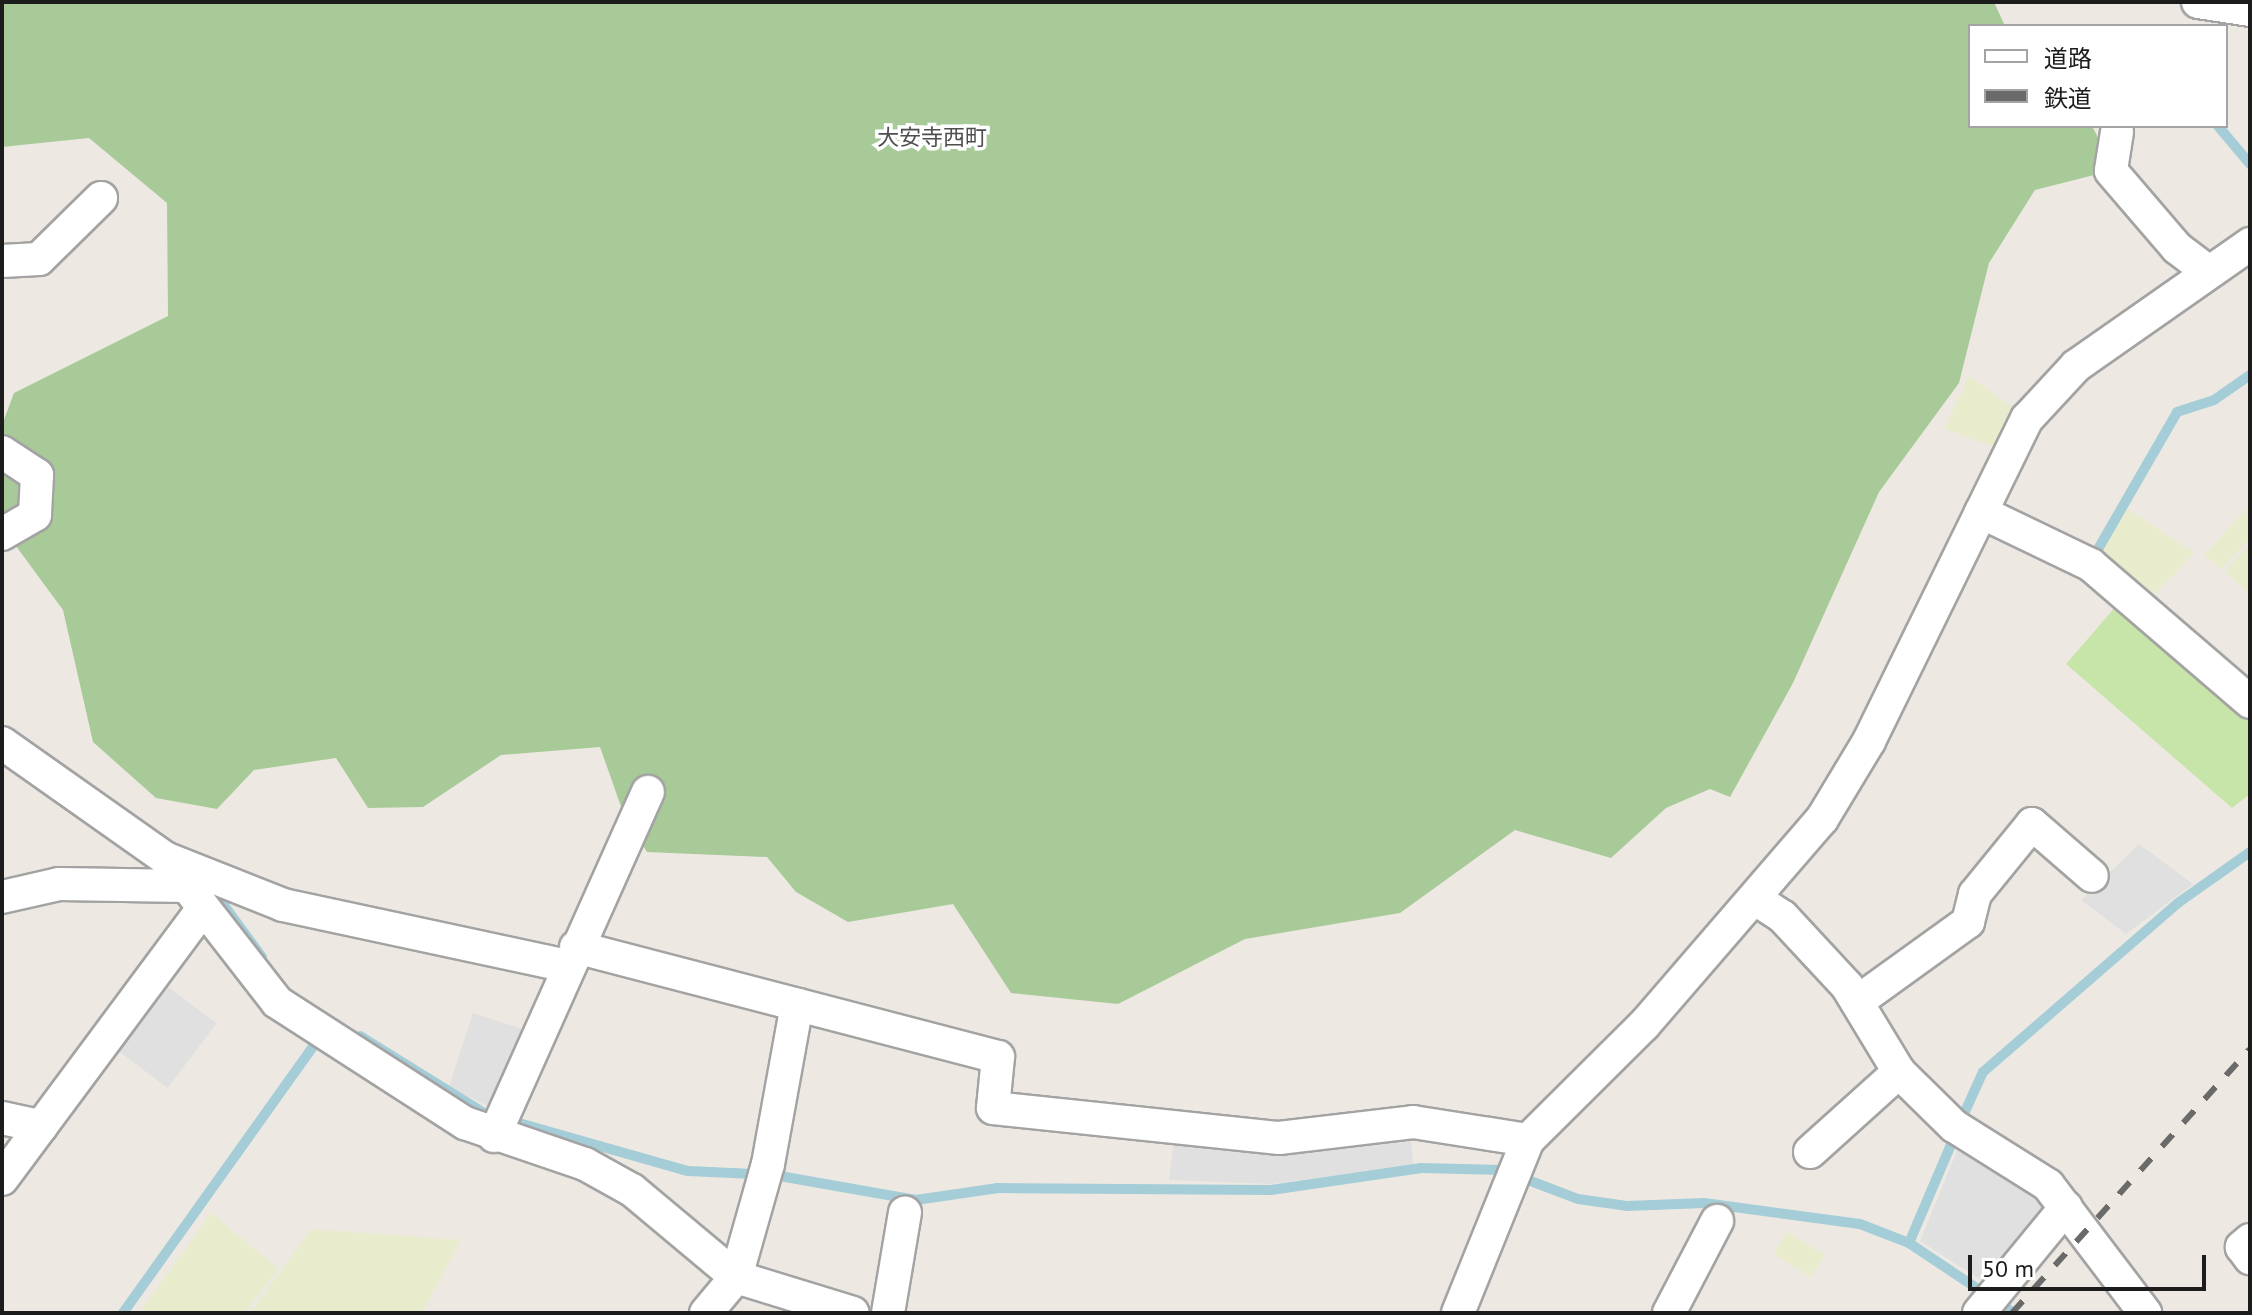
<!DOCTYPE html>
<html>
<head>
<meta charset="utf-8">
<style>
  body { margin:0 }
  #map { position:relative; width:2252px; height:1315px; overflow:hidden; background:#ede9e2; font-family:"PT Sans","Noto Sans JP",sans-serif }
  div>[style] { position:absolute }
  .farmland>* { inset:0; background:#e9ebcd; transform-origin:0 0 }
  .grass>* { inset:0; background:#c7e5a9 }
  .forest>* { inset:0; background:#a8ca98 }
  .parking>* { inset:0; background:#e0e0e0; transform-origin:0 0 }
  .stream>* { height:10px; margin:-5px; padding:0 5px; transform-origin:5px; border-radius:5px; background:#a4cdd8 }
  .roads { filter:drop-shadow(2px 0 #a3a3a3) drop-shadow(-2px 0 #a3a3a3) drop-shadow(0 2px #a3a3a3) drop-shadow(0 -2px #a3a3a3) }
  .minor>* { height:32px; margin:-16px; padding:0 16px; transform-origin:16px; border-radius:16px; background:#fff }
  .rail>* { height:6px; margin-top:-3px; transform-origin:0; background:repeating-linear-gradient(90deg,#6a6a6a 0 16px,transparent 0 32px) }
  span { translate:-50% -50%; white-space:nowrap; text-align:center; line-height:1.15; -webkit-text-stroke:7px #fff; paint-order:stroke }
  .neighbourhood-label { font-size:22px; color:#4f4f4f }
  .frame { position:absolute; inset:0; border:4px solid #1c1c1c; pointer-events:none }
  .legend { position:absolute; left:1968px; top:24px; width:260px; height:104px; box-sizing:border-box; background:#fff; border:2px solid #a4a4a4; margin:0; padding:10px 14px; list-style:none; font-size:24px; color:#1c1c1c }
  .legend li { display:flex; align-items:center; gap:16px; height:40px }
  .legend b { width:40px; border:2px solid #a4a4a4 }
  .scale { position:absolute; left:1968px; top:1255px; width:238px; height:36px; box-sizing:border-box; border:4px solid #1c1c1c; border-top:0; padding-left:10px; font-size:24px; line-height:28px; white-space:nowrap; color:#1c1c1c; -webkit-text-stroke:6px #fff; paint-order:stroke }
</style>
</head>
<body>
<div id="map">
  <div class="farmland">
    <i style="clip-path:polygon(1969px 376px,2020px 413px,2001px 449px,1944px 429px)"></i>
    <i style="clip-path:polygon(2123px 506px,2194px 553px,2149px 601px,2097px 556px)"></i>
    <i style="clip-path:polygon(2247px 508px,2250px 537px,2222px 569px,2204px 555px)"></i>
    <i style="clip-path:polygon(2250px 544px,2250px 594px,2225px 572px)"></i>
    <i style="clip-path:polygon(211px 1213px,278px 1268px,245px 1313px,139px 1313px)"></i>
    <i style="clip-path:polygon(311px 1229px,461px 1240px,422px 1313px,250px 1313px)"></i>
    <i style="left:1787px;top:1232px;width:44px;height:26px;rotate:31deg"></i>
  </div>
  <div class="grass">
    <i style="clip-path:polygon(2117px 605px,2250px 718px,2250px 794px,2232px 808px,2066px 664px)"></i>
  </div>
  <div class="forest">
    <i style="clip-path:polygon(2px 2px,1994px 2px,2005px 26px,1970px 26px,1970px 126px,2092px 126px,2105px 151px,2094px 175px,2035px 190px,1989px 263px,1959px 383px,1879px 492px,1793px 683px,1730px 797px,1710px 789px,1666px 808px,1611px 858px,1515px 830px,1400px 913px,1245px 939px,1118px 1004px,1011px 993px,953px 904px,848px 922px,796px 892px,767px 857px,647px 852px,625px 818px,600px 747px,501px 755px,423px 807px,368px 808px,336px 758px,254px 770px,217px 809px,156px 798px,93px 742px,63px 610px,2px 527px,2px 425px,14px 393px,168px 316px,167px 203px,89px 138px,2px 147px)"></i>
  </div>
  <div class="parking">
    <i style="clip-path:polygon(2139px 844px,2193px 884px,2126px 934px,2081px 900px)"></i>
    <i style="left:163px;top:983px;width:67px;height:81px;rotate:37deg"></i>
    <i style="clip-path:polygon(473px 1013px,529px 1031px,494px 1109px,449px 1087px)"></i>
    <i style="clip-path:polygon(1410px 1131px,1413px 1165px,1271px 1184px,1169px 1180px,1174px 1141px)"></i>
    <i style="clip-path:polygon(1962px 1139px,2044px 1198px,2045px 1218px,1989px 1285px,1920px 1241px)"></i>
  </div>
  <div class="stream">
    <i style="left:2218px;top:126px;width:50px;rotate:49.9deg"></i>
    <i style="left:2094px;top:556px;width:166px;rotate:-60deg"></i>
    <i style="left:2177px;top:412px;width:39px;rotate:-18deg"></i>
    <i style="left:2214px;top:400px;width:44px;rotate:-34.8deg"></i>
    <i style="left:223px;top:904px;width:66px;rotate:53.7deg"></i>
    <i style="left:360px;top:1036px;width:146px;rotate:31.8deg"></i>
    <i style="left:484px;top:1113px;width:212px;rotate:15.9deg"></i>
    <i style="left:688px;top:1171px;width:65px;rotate:2.6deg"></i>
    <i style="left:1963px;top:1116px;width:48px;rotate:-65.6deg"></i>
    <i style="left:1983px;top:1072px;width:258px;rotate:-40.9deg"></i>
    <i style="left:2178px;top:903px;width:88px;rotate:-35.3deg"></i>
    <i style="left:774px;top:1175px;width:144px;rotate:10deg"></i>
    <i style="left:916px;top:1200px;width:83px;rotate:-8.3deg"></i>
    <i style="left:998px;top:1188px;width:273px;rotate:0.4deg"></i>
    <i style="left:1271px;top:1190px;width:152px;rotate:-8.3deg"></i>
    <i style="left:1421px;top:1168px;width:82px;rotate:1.4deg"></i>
    <i style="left:1528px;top:1180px;width:53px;rotate:20.8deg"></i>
    <i style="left:1578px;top:1199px;width:49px;rotate:8.1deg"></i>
    <i style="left:1627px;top:1206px;width:77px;rotate:-2.2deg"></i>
    <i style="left:1704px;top:1203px;width:157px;rotate:7.7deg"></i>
    <i style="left:1860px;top:1224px;width:53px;rotate:21.2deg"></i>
    <i style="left:1909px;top:1243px;width:126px;rotate:33.7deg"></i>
    <i style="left:1909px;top:1243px;width:112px;rotate:-66.9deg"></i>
    <i style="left:123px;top:1313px;width:333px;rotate:-54.5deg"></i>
  </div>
  <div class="roads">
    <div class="minor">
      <i style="left:2198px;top:2px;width:53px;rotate:8.7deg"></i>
      <i style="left:2117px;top:132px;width:39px;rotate:99deg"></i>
      <i style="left:2111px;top:171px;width:101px;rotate:49.4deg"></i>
      <i style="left:2177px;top:248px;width:39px;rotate:37deg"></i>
      <i style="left:2px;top:261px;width:37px;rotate:-3deg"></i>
      <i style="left:39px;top:259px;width:87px;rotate:-44.5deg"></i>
      <i style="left:2px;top:452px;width:42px;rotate:33.3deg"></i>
      <i style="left:37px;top:475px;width:40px;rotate:92.9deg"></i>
      <i style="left:35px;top:515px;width:38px;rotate:150deg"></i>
      <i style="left:1981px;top:512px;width:122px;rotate:25.7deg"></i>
      <i style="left:2091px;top:565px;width:210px;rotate:40.7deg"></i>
      <i style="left:2px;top:743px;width:199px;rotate:35.2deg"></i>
      <i style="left:165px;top:858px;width:182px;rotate:52.1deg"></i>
      <i style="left:277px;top:1002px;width:224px;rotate:32.8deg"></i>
      <i style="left:465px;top:1123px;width:127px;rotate:18.9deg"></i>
      <i style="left:585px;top:1164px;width:54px;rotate:29deg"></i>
      <i style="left:632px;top:1190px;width:136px;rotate:39.9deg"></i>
      <i style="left:736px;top:1277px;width:122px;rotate:17.1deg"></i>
      <i style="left:165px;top:858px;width:127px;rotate:21.7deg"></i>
      <i style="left:283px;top:905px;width:291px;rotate:12.1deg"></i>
      <i style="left:2px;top:897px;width:58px;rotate:-12.8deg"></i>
      <i style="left:59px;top:884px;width:128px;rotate:0.9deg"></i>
      <i style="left:1757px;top:900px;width:30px;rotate:33deg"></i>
      <i style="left:1782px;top:916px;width:96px;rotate:47.1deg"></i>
      <i style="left:1847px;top:986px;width:100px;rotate:58.8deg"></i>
      <i style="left:1899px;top:1072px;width:77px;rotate:44.5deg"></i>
      <i style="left:1954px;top:1126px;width:111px;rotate:32.1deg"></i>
      <i style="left:2048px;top:1185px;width:161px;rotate:52.8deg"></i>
      <i style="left:576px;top:947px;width:436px;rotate:14.6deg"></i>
      <i style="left:998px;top:1057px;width:51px;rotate:95.6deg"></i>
      <i style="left:993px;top:1108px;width:288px;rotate:6deg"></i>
      <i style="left:1279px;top:1138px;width:135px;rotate:-6.8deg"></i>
      <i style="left:1413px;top:1122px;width:116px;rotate:8.9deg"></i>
      <i style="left:1857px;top:1002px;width:137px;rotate:-35.8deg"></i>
      <i style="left:1968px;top:922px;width:29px;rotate:-76deg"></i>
      <i style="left:1975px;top:894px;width:90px;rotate:-50.8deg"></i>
      <i style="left:2032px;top:824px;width:79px;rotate:40.9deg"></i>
      <i style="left:2px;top:1118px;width:40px;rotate:12deg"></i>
      <i style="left:494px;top:1136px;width:377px;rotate:-65.9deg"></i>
      <i style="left:1810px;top:1152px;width:120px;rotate:-42deg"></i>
      <i style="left:2px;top:1179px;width:337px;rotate:-53.4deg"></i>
      <i style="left:2250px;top:1240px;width:11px;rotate:139deg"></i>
      <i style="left:2242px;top:1247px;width:14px;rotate:54deg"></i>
      <i style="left:706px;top:1313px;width:47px;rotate:-50.2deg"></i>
      <i style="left:736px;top:1277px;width:117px;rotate:-74.2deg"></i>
      <i style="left:768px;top:1164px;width:162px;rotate:-79.7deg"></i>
      <i style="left:888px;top:1313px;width:102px;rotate:-80.4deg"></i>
      <i style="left:1458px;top:1313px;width:187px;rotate:-68deg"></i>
      <i style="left:1528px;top:1140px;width:163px;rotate:-44.8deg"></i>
      <i style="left:1644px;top:1025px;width:272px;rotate:-49.2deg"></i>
      <i style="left:1822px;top:819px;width:91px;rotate:-58.9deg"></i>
      <i style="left:1869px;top:741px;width:359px;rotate:-63.9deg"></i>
      <i style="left:2027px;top:419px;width:72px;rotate:-47.2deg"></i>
      <i style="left:2076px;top:366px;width:213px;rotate:-35deg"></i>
      <i style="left:1669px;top:1313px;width:104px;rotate:-62.4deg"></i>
      <i style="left:1979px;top:1313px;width:137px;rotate:-50.6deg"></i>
    </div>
  </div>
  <div class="rail">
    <i style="left:2012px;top:1313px;width:355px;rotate:-48deg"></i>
  </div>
  <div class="neighbourhood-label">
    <span style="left:932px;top:138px">大安寺西町</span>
  </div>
  <div class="frame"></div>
  <ul class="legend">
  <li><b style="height:10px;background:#fff"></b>道路</li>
  <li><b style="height:10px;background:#6a6a6a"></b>鉄道</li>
  </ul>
  <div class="scale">50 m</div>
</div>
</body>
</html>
